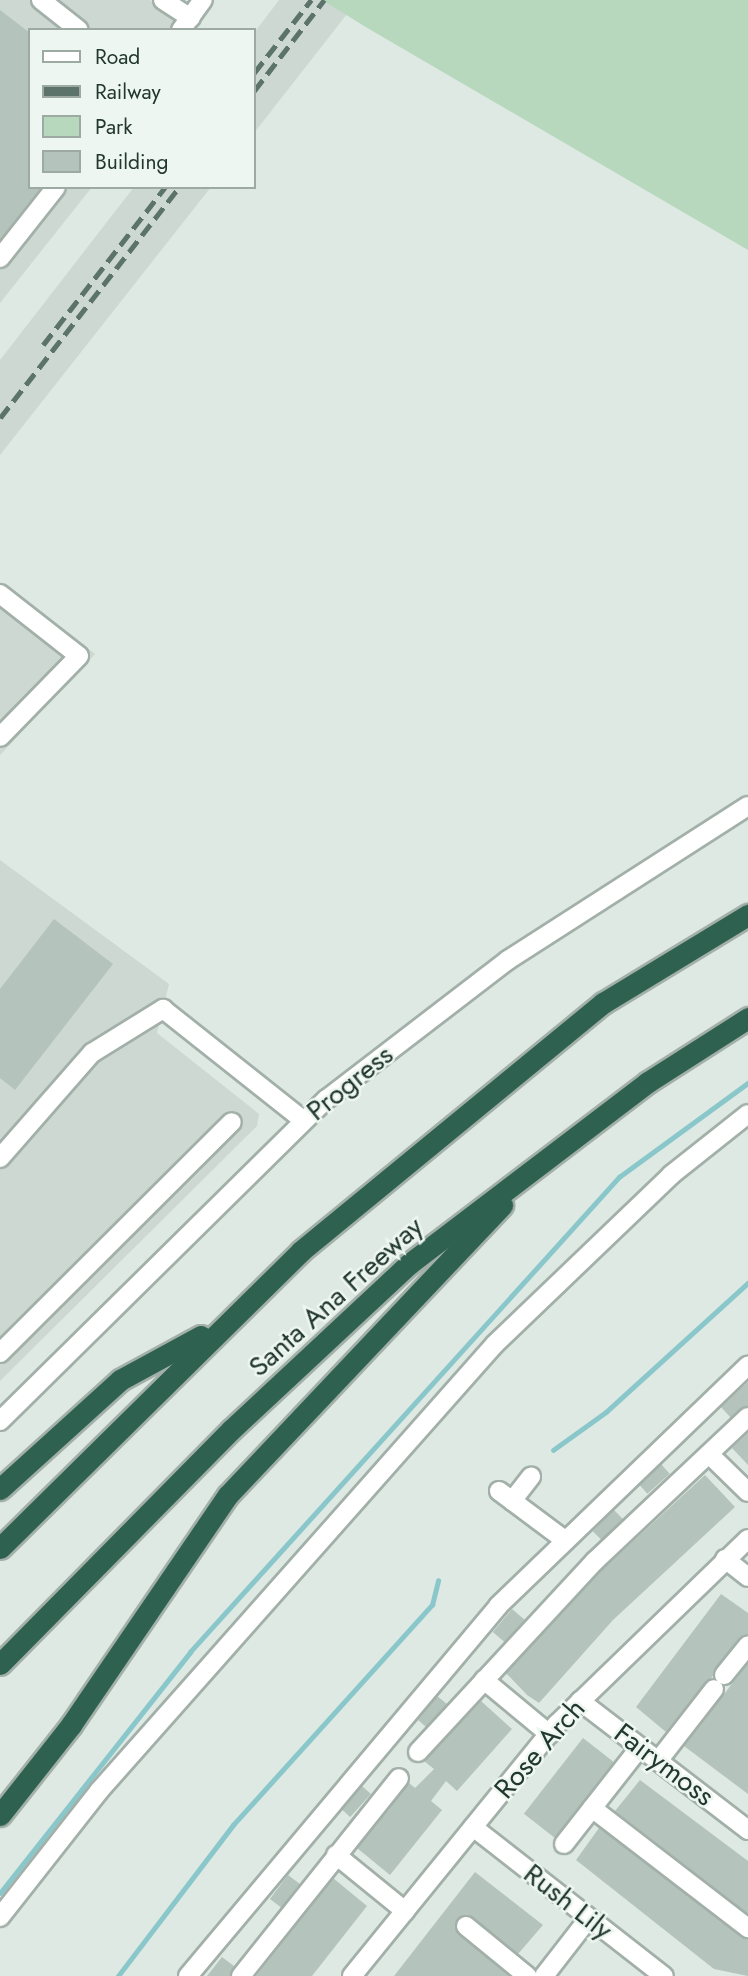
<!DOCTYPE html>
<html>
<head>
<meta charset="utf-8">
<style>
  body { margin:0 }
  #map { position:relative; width:748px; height:1976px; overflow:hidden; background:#dee9e3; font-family:Jost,sans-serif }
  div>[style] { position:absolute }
  .built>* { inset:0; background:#cdd8d2 }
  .green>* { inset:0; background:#b8d8be }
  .stream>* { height:4.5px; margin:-2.25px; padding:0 2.25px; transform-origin:2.25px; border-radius:2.25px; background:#8ac7ca }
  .building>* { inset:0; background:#b4c3bc; transform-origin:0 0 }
  .roads { filter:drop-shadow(2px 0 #a2b0a9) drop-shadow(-2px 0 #a2b0a9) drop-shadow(0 2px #a2b0a9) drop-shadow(0 -2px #a2b0a9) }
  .minor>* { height:18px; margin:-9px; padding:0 9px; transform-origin:9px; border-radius:9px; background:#fff }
  .highway>* { height:21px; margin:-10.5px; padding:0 10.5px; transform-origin:10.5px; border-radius:10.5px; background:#2f6151 }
  .rail>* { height:4.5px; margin-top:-2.25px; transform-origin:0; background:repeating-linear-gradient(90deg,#5b736a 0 14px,transparent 0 21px) }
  span { translate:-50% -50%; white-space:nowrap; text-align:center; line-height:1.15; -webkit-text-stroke:5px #eef6f1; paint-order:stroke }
  .street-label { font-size:28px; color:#21372f }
  .legend { position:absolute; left:28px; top:28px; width:228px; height:161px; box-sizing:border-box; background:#eef6f1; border:2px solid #9caaa3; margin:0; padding:9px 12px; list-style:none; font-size:21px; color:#21372f }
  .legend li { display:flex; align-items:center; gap:14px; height:35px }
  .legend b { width:35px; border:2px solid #9caaa3 }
</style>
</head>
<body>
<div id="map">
  <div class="built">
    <i style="clip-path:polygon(0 0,150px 0,200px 30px,30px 30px,30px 187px,92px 187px,0 303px)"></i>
    <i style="clip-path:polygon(279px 0,358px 0,254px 133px,254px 33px)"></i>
    <i style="clip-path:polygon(134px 187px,211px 187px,0 455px,0 360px)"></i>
    <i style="clip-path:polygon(0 582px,95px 654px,0 755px)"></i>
    <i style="clip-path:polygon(0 860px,169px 984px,157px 1033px,259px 1114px,257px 1126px,0 1381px)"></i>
  </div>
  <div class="green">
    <i style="clip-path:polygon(322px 0,748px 0,748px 250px,369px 29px)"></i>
  </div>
  <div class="stream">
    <i style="left:553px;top:1450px;width:65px;rotate:-35.6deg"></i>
    <i style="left:606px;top:1412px;width:192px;rotate:-42.3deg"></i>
    <i style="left:0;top:1893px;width:307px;rotate:-51.7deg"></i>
    <i style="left:190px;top:1652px;width:640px;rotate:-47.91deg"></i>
    <i style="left:619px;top:1177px;width:160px;rotate:-36.1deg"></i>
    <i style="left:118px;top:1976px;width:190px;rotate:-52.7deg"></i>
    <i style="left:233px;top:1825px;width:297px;rotate:-47.9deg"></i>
    <i style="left:432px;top:1605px;width:25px;rotate:-76deg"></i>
  </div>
  <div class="building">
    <i style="clip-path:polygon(0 10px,30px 33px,30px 187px,41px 187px,0 240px)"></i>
    <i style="clip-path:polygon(54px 919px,113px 964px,15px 1090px,0 1078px,0 989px)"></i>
    <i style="clip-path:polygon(748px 1382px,748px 1406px,731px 1418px,721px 1407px)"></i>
    <i style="clip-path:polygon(748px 1433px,748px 1465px,732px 1448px)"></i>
    <i style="left:661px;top:1464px;width:13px;height:30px;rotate:48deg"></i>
    <i style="clip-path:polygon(705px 1475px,735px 1507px,613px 1620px,539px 1703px,527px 1695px,506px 1673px,603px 1569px)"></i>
    <i style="left:614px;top:1510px;width:13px;height:30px;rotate:45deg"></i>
    <i style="clip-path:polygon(721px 1594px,748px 1613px,748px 1634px,666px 1732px,636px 1707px)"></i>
    <i style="left:512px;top:1609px;width:17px;height:30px;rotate:40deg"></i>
    <i style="clip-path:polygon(748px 1663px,748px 1794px,684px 1746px)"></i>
    <i style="clip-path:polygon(437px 1696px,447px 1704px,426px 1727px,418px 1720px)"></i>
    <i style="clip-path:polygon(481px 1701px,512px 1729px,457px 1791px,446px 1781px,431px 1801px,442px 1810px,390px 1875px,357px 1848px,409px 1783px,415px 1788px,434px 1769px,424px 1761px)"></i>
    <i style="left:583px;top:1738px;width:39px;height:96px;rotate:38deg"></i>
    <i style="clip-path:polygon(640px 1780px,748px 1861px,748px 1914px,615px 1811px)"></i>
    <i style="left:362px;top:1786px;width:12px;height:31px;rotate:42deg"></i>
    <i style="clip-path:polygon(599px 1828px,748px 1939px,748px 1976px,714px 1969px,576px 1860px)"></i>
    <i style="clip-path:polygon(475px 1872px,543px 1925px,518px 1954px,473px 1917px,457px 1919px,458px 1934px,509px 1976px,394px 1976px)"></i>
    <i style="left:288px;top:1875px;width:15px;height:30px;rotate:37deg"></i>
    <i style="clip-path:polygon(333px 1878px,367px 1906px,312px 1976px,256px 1976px)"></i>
    <i style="clip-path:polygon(222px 1957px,234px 1966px,230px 1976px,207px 1976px)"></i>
  </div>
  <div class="roads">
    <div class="minor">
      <i style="left:41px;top:0;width:48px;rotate:38.3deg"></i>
      <i style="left:163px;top:0;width:33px;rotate:33deg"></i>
      <i style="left:181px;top:30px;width:37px;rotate:-54deg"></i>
      <i style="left:0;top:258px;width:90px;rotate:-51.7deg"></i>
      <i style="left:0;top:594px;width:100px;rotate:38.1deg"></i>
      <i style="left:79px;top:656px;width:113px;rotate:134.3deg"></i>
      <i style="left:0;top:1158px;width:140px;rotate:-48.8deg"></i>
      <i style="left:92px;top:1053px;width:84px;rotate:-31.8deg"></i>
      <i style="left:163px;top:1009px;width:179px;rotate:38.4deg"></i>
      <i style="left:0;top:1353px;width:327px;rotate:-44.9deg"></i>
      <i style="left:0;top:1421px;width:459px;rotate:-44.6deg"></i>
      <i style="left:327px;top:1099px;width:228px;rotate:-37.5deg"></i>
      <i style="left:508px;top:960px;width:285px;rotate:-32.7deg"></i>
      <i style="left:709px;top:1454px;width:54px;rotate:44.3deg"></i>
      <i style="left:499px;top:1491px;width:79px;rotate:36.7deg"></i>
      <i style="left:512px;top:1501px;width:31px;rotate:-52deg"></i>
      <i style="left:725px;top:1559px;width:29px;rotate:38deg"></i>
      <i style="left:724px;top:1675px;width:38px;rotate:-51deg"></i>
      <i style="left:484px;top:1680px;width:85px;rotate:39.7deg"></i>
      <i style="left:580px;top:1701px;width:212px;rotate:37.5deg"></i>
      <i style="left:418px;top:1752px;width:260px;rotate:-47.2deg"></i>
      <i style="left:595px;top:1561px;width:210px;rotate:-43.3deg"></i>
      <i style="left:658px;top:1761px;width:91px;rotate:-52.1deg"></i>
      <i style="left:592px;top:1808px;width:197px;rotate:37.6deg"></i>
      <i style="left:473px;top:1827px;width:242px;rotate:38deg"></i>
      <i style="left:564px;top:1844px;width:123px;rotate:-51.9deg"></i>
      <i style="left:336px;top:1855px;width:89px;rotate:39.1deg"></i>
      <i style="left:0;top:1917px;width:160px;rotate:-51.8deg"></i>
      <i style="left:99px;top:1791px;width:597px;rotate:-48.46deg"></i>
      <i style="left:495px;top:1344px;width:244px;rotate:-43.8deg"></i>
      <i style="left:671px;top:1175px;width:98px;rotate:-38.4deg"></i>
      <i style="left:466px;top:1926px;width:79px;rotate:39.3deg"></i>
      <i style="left:188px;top:1976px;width:483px;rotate:-50deg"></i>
      <i style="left:498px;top:1606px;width:347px;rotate:-43.9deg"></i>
      <i style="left:241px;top:1976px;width:253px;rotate:-51.4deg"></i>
      <i style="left:352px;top:1976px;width:325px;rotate:-50.9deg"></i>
      <i style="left:557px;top:1724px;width:266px;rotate:-44.1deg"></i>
      <i style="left:544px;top:1976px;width:73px;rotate:-52.2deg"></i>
    </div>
    <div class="highway">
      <i style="left:0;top:1489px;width:162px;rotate:-42.2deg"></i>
      <i style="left:120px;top:1380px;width:92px;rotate:-28.5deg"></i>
      <i style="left:0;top:1548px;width:423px;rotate:-44.6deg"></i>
      <i style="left:301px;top:1251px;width:391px;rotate:-39.4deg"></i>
      <i style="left:603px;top:1003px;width:170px;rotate:-31.3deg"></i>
      <i style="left:0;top:1664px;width:330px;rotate:-45.4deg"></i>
      <i style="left:232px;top:1429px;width:242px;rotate:-43deg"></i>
      <i style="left:409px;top:1264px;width:300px;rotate:-37.3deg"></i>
      <i style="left:648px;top:1082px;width:119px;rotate:-32.6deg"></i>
      <i style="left:0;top:1815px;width:115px;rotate:-51.7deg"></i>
      <i style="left:71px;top:1725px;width:278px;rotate:-55.7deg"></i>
      <i style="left:228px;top:1495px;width:399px;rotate:-46.6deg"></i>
    </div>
  </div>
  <div class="rail">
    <i style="left:254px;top:73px;width:93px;rotate:-52deg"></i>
    <i style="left:254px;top:91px;width:115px;rotate:-52.4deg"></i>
    <i style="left:43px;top:345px;width:200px;rotate:-52.3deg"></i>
    <i style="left:0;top:418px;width:292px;rotate:-52.2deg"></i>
  </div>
  <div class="street-label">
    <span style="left:350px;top:1083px;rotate:-39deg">Progress</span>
    <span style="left:336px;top:1297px;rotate:-42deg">Santa Ana Freeway</span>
    <span style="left:540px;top:1749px;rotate:-49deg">Rose Arch</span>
    <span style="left:664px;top:1765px;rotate:37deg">Fairymoss</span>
    <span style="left:568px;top:1902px;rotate:38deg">Rush Lily</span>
  </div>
  <ul class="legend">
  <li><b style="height:9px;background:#fff"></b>Road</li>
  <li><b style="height:9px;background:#5b736a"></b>Railway</li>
  <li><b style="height:19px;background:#b8d8be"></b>Park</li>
  <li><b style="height:19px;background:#b4c3bc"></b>Building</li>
  </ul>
</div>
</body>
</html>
